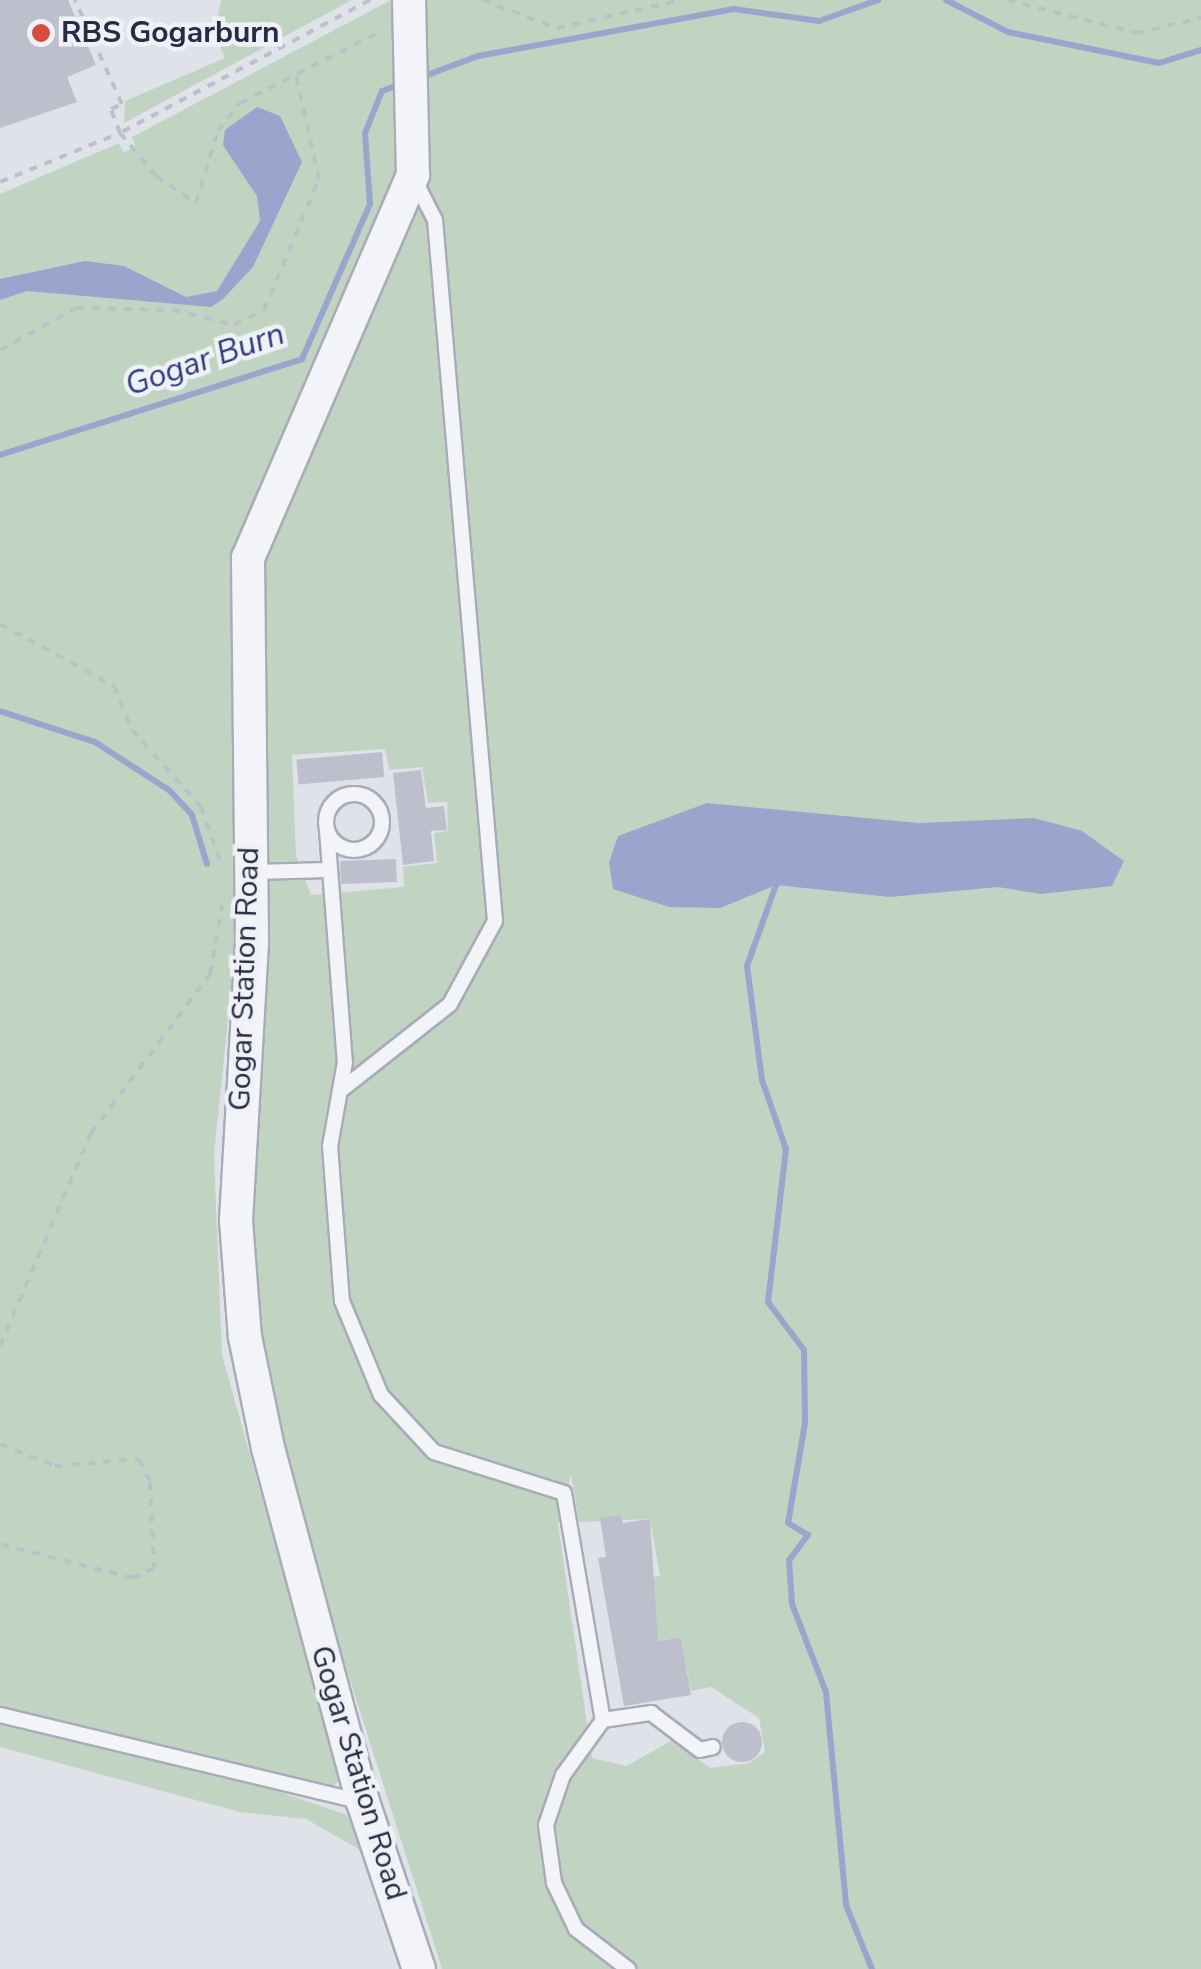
<!DOCTYPE html>
<html>
<head>
<meta charset="utf-8">
<style>
  body { margin:0 }
  #map { position:relative; width:1201px; height:1969px; overflow:hidden; background:#e0e2ea; font-family:"Nunito Sans",sans-serif }
  div>[style] { position:absolute }
  .green>* { inset:0; background:#c1d4c1 }
  .water>* { inset:0; background:#99a5cc }
  .stream>* { height:6px; margin:-3px; padding:0 3px; transform-origin:3px; border-radius:3px; background:#99a5cc }
  .building>* { inset:0; background:#bdbfcd; transform-origin:0 0 }
  .round { border-radius:50% }
  .path>* { height:4px; margin-top:-2px; transform-origin:0; background:repeating-linear-gradient(90deg,#bec0c9 0 8px,transparent 0 16px) }
  .roads { filter:drop-shadow(2px 0 #a9abb8) drop-shadow(-2px 0 #a9abb8) drop-shadow(0 2px #a9abb8) drop-shadow(0 -2px #a9abb8) }
  .service>* { height:14px; margin:-7px; padding:0 7px; transform-origin:7px; border-radius:7px; background:#f3f4f8 }
  .service>.ring { margin:-7px; padding:0; box-sizing:content-box; background:none; border:14px solid #f3f4f8; border-radius:50% }
  .tertiary>* { height:32px; margin:-16px; padding:0 16px; transform-origin:16px; border-radius:16px; background:#f3f4f8 }
  .dots>* { width:28px; height:28px; translate:-50% -50%; box-sizing:border-box; border:5px solid #f0f1f7; border-radius:50% }
  span { translate:-50% -50%; white-space:nowrap; text-align:center; line-height:1.15; -webkit-text-stroke:9px #f0f1f7; paint-order:stroke }
  .poi-label { font-size:30px; color:#282b43; font-weight:700 }
  .left { translate:0 -50%; text-align:left }
  .street-label { font-size:30px; color:#282b43 }
  .water-label { font-size:32px; color:#2f3e79; font-style:italic }
</style>
</head>
<body>
<div id="map">
  <div class="green">
    <i style="clip-path:polygon(221px 0,352px 0,124px 123px,125px 101px,225px 58px,215px 36px)"></i>
    <i style="clip-path:polygon(evenodd,391px 0,1201px 0,1201px 1969px,442px 1969px,287px 1482px,245px 1241px,261px 672px,232px 577px,242px 885px,214px 1154px,222px 1355px,341px 1779px,328px 1791px,157px 1750px,347px 1815px,367px 1854px,306px 1819px,240px 1812px,0 1747px,0 194px,119px 143px,123px 153px,135px 146px,132px 137px,391px 0,385px 749px,389px 770px,422px 767px,428px 803px,447px 802px,448px 831px,434px 833px,437px 863px,403px 867px,404px 887px,311px 895px,296px 855px,292px 755px,385px 749px,391px 0,571px 1475px,579px 1522px,650px 1519px,660px 1576px,637px 1580px,651px 1642px,681px 1637px,691px 1691px,711px 1687px,759px 1718px,765px 1752px,749px 1763px,710px 1768px,673px 1740px,626px 1766px,592px 1758px,558px 1524px,571px 1475px)"></i>
  </div>
  <div class="water">
    <i style="clip-path:polygon(257px 107px,280px 116px,302px 162px,253px 267px,223px 299px,211px 307px,27px 291px,0 300px,0 279px,85px 261px,124px 266px,186px 297px,217px 291px,260px 221px,257px 196px,223px 145px,225px 130px)"></i>
    <i style="clip-path:polygon(707px 803px,919px 823px,1034px 818px,1082px 831px,1124px 861px,1112px 886px,1041px 894px,998px 887px,890px 897px,776px 885px,720px 908px,669px 907px,613px 889px,609px 862px,618px 836px)"></i>
  </div>
  <div class="stream">
    <i style="left:946px;top:0;width:70px;rotate:27.3deg"></i>
    <i style="left:1008px;top:32px;width:154px;rotate:11.6deg"></i>
    <i style="left:1159px;top:63px;width:44px;rotate:-17.2deg"></i>
    <i style="left:422px;top:77px;width:60px;rotate:-20.6deg"></i>
    <i style="left:478px;top:56px;width:260px;rotate:-10.4deg"></i>
    <i style="left:734px;top:9px;width:86px;rotate:8deg"></i>
    <i style="left:819px;top:21px;width:63px;rotate:-19.6deg"></i>
    <i style="left:0;top:455px;width:317px;rotate:-17.6deg"></i>
    <i style="left:302px;top:359px;width:169px;rotate:-66.3deg"></i>
    <i style="left:370px;top:204px;width:71px;rotate:-94deg"></i>
    <i style="left:365px;top:133px;width:45px;rotate:-68deg"></i>
    <i style="left:382px;top:91px;width:20px;rotate:-20deg"></i>
    <i style="left:0;top:711px;width:100px;rotate:18.1deg"></i>
    <i style="left:95px;top:742px;width:88px;rotate:33deg"></i>
    <i style="left:169px;top:790px;width:34px;rotate:47deg"></i>
    <i style="left:192px;top:815px;width:51px;rotate:73deg"></i>
    <i style="left:776px;top:885px;width:86px;rotate:109.7deg"></i>
    <i style="left:747px;top:966px;width:115px;rotate:82.5deg"></i>
    <i style="left:762px;top:1080px;width:73px;rotate:70.8deg"></i>
    <i style="left:786px;top:1149px;width:154px;rotate:96.7deg"></i>
    <i style="left:768px;top:1302px;width:60px;rotate:53.1deg"></i>
    <i style="left:804px;top:1350px;width:73px;rotate:89.2deg"></i>
    <i style="left:805px;top:1423px;width:101px;rotate:99.6deg"></i>
    <i style="left:788px;top:1523px;width:23px;rotate:31deg"></i>
    <i style="left:808px;top:1535px;width:31px;rotate:127deg"></i>
    <i style="left:789px;top:1560px;width:44px;rotate:86.1deg"></i>
    <i style="left:792px;top:1604px;width:94px;rotate:68.9deg"></i>
    <i style="left:826px;top:1692px;width:214px;rotate:84.6deg"></i>
    <i style="left:846px;top:1905px;width:69px;rotate:67.9deg"></i>
  </div>
  <div class="building">
    <i style="clip-path:polygon(0 0,68px 0,96px 65px,67px 77px,77px 102px,0 128px)"></i>
    <i style="left:382px;top:752px;width:25px;height:86px;rotate:85deg"></i>
    <i style="clip-path:polygon(421px 770px,426px 808px,444px 806px,447px 830px,431px 831px,434px 861px,403px 865px,393px 773px)"></i>
    <i style="left:396px;top:859px;width:23px;height:56px;rotate:88deg"></i>
    <i style="clip-path:polygon(621px 1515px,623px 1523px,650px 1519px,658px 1641px,681px 1637px,691px 1695px,624px 1706px,598px 1558px,606px 1557px,600px 1518px)"></i>
    <i class="round" style="left:722px;top:1722px;width:40px;height:40px"></i>
  </div>
  <div class="path">
    <i style="left:370px;top:0;width:283px;rotate:152deg"></i>
    <i style="left:120px;top:133px;width:56px;rotate:50.1deg"></i>
    <i style="left:156px;top:176px;width:48px;rotate:34deg"></i>
    <i style="left:196px;top:203px;width:75px;rotate:-73deg"></i>
    <i style="left:218px;top:131px;width:36px;rotate:-52deg"></i>
    <i style="left:240px;top:103px;width:159px;rotate:-26.9deg"></i>
    <i style="left:482px;top:0;width:80px;rotate:20.5deg"></i>
    <i style="left:557px;top:28px;width:127px;rotate:-12.7deg"></i>
    <i style="left:1007px;top:0;width:133px;rotate:14.3deg"></i>
    <i style="left:1136px;top:33px;width:67px;rotate:-13deg"></i>
    <i style="left:0;top:182px;width:130px;rotate:-22.2deg"></i>
    <i style="left:120px;top:133px;width:26px;rotate:-111deg"></i>
    <i style="left:111px;top:109px;width:12px;rotate:-24deg"></i>
    <i style="left:122px;top:104px;width:114px;rotate:-114.3deg"></i>
    <i style="left:0;top:350px;width:87px;rotate:-28.9deg"></i>
    <i style="left:76px;top:308px;width:97px;rotate:1.2deg"></i>
    <i style="left:173px;top:310px;width:63px;rotate:13.8deg"></i>
    <i style="left:234px;top:325px;width:34px;rotate:-27deg"></i>
    <i style="left:264px;top:310px;width:142px;rotate:-67.2deg"></i>
    <i style="left:319px;top:179px;width:110px;rotate:-102.6deg"></i>
    <i style="left:0;top:624px;width:130px;rotate:28.5deg"></i>
    <i style="left:114px;top:686px;width:48px;rotate:67.8deg"></i>
    <i style="left:132px;top:730px;width:103px;rotate:48.1deg"></i>
    <i style="left:201px;top:807px;width:63px;rotate:70.4deg"></i>
    <i style="left:0;top:1346px;width:232px;rotate:-66.9deg"></i>
    <i style="left:91px;top:1133px;width:199px;rotate:-53.2deg"></i>
    <i style="left:210px;top:974px;width:70px;rotate:-80.1deg"></i>
    <i style="left:0;top:1444px;width:59px;rotate:21.8deg"></i>
    <i style="left:55px;top:1466px;width:84px;rotate:-4.8deg"></i>
    <i style="left:139px;top:1459px;width:25px;rotate:64deg"></i>
    <i style="left:150px;top:1482px;width:86px;rotate:87.3deg"></i>
    <i style="left:154px;top:1568px;width:23px;rotate:155deg"></i>
    <i style="left:133px;top:1578px;width:137px;rotate:-165.7deg"></i>
  </div>
  <div class="roads">
    <div class="service">
      <i class="ring" style="left:326px;top:794px;width:42px;height:42px"></i>
      <i style="left:327px;top:830px;width:233px;rotate:85.6deg"></i>
      <i style="left:345px;top:1062px;width:85px;rotate:100.1deg"></i>
      <i style="left:330px;top:1146px;width:155px;rotate:85.6deg"></i>
      <i style="left:342px;top:1301px;width:102px;rotate:67.5deg"></i>
      <i style="left:381px;top:1395px;width:78px;rotate:47.1deg"></i>
      <i style="left:434px;top:1452px;width:136px;rotate:17.5deg"></i>
      <i style="left:564px;top:1493px;width:230px;rotate:80.3deg"></i>
      <i style="left:603px;top:1720px;width:68px;rotate:126deg"></i>
      <i style="left:563px;top:1775px;width:53px;rotate:108.8deg"></i>
      <i style="left:546px;top:1825px;width:59px;rotate:82.1deg"></i>
      <i style="left:554px;top:1883px;width:51px;rotate:64.4deg"></i>
      <i style="left:576px;top:1929px;width:66px;rotate:37.6deg"></i>
      <i style="left:253px;top:872px;width:77px;rotate:-1.5deg"></i>
      <i style="left:340px;top:1091px;width:140px;rotate:-38.3deg"></i>
      <i style="left:450px;top:1004px;width:94px;rotate:-61.5deg"></i>
      <i style="left:495px;top:921px;width:704px;rotate:-94.89deg"></i>
      <i style="left:435px;top:220px;width:46px;rotate:-117.1deg"></i>
      <i style="left:0;top:1715px;width:373px;rotate:13.5deg"></i>
      <i style="left:603px;top:1720px;width:49px;rotate:-8.3deg"></i>
      <i style="left:651px;top:1713px;width:61px;rotate:37.1deg"></i>
      <i style="left:700px;top:1750px;width:13px;rotate:-13deg"></i>
    </div>
    <div class="tertiary">
      <i style="left:409px;top:0;width:175px;rotate:88.7deg"></i>
      <i style="left:413px;top:175px;width:417px;rotate:113.3deg"></i>
      <i style="left:248px;top:558px;width:385px;rotate:89.4deg"></i>
      <i style="left:252px;top:943px;width:278px;rotate:93.3deg"></i>
      <i style="left:236px;top:1221px;width:116px;rotate:85.6deg"></i>
      <i style="left:245px;top:1337px;width:113px;rotate:78.3deg"></i>
      <i style="left:268px;top:1448px;width:367px;rotate:75deg"></i>
      <i style="left:363px;top:1802px;width:176px;rotate:71.5deg"></i>
    </div>
  </div>
  <div class="dots">
    <i style="left:41px;top:33px;background:#d74c3e"></i>
  </div>
  <div class="poi-label">
    <span class="left" style="left:61px;top:33px">RBS Gogarburn</span>
  </div>
  <div class="street-label">
    <span style="left:245px;top:979px;rotate:-88deg">Gogar Station Road</span>
    <span style="left:358px;top:1773px;rotate:73deg">Gogar Station Road</span>
  </div>
  <div class="water-label">
    <span style="left:205px;top:360px;rotate:-19deg">Gogar Burn</span>
  </div>
</div>
</body>
</html>
